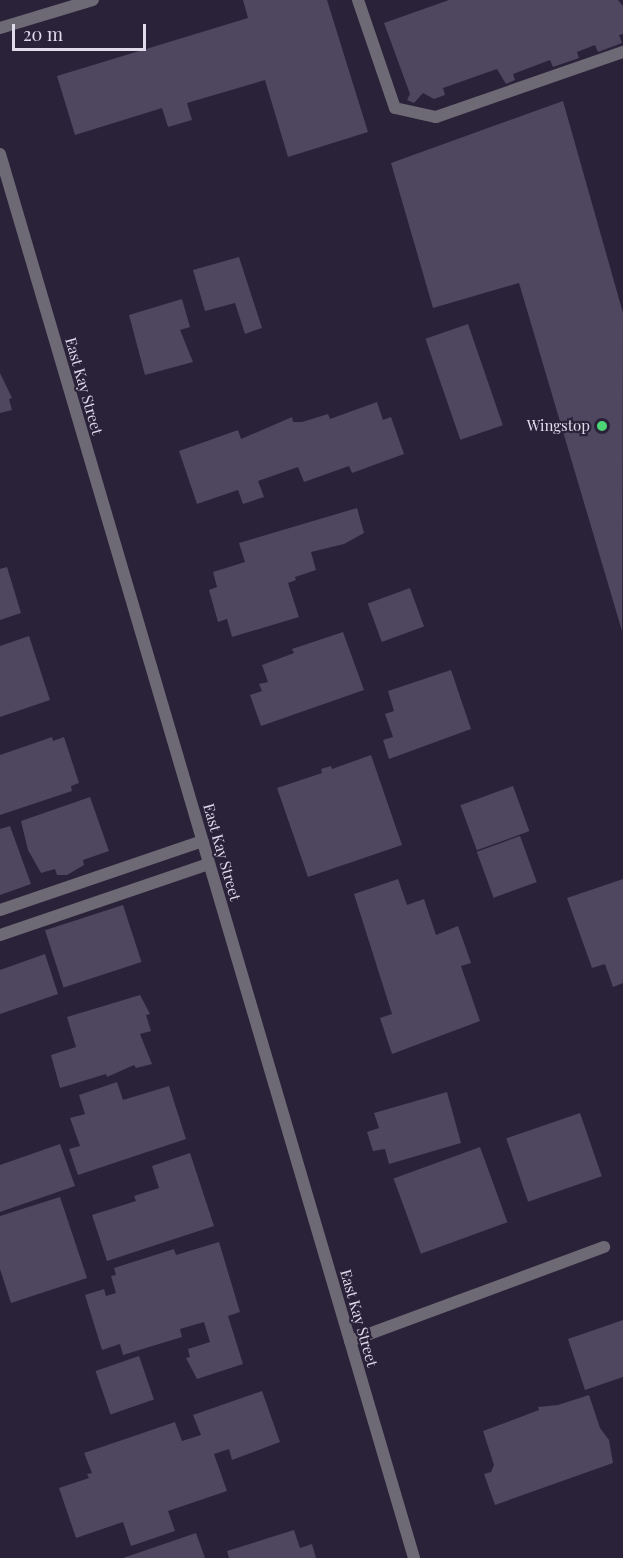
<!DOCTYPE html>
<html>
<head>
<meta charset="utf-8">
<style>
  body { margin:0 }
  #map { position:relative; width:623px; height:1558px; overflow:hidden; background:#2a2239; font-family:"Playfair Display",serif }
  div>[style] { position:absolute }
  .building>* { inset:0; background:#4f465f; transform-origin:0 0 }
  .service>* { height:12px; margin:-6px; padding:0 6px; transform-origin:6px; border-radius:6px; background:#6d6975 }
  .minor>* { height:12px; margin:-6px; padding:0 6px; transform-origin:6px; border-radius:6px; background:#6d6975 }
  .dots>* { width:16px; height:16px; translate:-50% -50%; box-sizing:border-box; border:3px solid #2a2239; border-radius:50% }
  span { translate:-50% -50%; white-space:nowrap; text-align:center; line-height:1.15; -webkit-text-stroke:4.5px #2a2239; paint-order:stroke }
  .street-label { font-size:15px; color:#e0dbeb }
  .poi-label { font-size:15px; color:#e0dbeb }
  .right { translate:-100% -50%; text-align:right }
  .scale { position:absolute; left:12px; top:24px; width:134px; height:27px; box-sizing:border-box; border:3px solid #e0dbeb; border-top:0; padding-left:8px; font-size:18px; line-height:21px; white-space:nowrap; color:#e0dbeb; -webkit-text-stroke:4px #2a2239; paint-order:stroke }
</style>
</head>
<body>
<div id="map">
  <div class="building">
    <i style="clip-path:polygon(243px 0,327px 0,368px 132px,288px 157px,265px 80px,187px 103px,192px 120px,168px 127px,162px 108px,75px 135px,57px 76px,248px 18px)"></i>
    <i style="clip-path:polygon(449px 0,618px 0,623px 6px,623px 34px,619px 35px,622px 43px,598px 52px,595px 45px,577px 52px,579px 58px,553px 67px,550px 60px,513px 74px,515px 80px,506px 84px,497px 69px,443px 88px,445px 95px,434px 99px,423px 93px,414px 103px,407px 100px,410px 94px,384px 23px)"></i>
    <i style="clip-path:polygon(563px 101px,623px 313px,622px 631px,519px 283px,433px 308px,391px 163px)"></i>
    <i style="clip-path:polygon(239px 257px,262px 328px,245px 334px,235px 303px,205px 311px,193px 270px)"></i>
    <i style="clip-path:polygon(182px 299px,190px 327px,180px 330px,193px 362px,145px 375px,129px 315px)"></i>
    <i style="left:468px;top:324px;width:107px;height:45px;rotate:71deg"></i>
    <i style="clip-path:polygon(0 373px,12px 398px,9px 399px,12px 410px,0 413px)"></i>
    <i style="clip-path:polygon(377px 402px,383px 420px,391px 417px,404px 454px,352px 473px,349px 466px,304px 482px,298px 467px,258px 481px,264px 497px,243px 504px,238px 490px,197px 504px,179px 451px,238px 430px,241px 439px,292px 417px,293px 422px,302px 422px,328px 414px,330px 419px)"></i>
    <i style="clip-path:polygon(357px 508px,364px 533px,344px 544px,311px 552px,316px 570px,295px 577px,296px 580px,288px 583px,299px 617px,232px 637px,227px 619px,218px 622px,209px 590px,217px 587px,213px 572px,245px 562px,239px 543px)"></i>
    <i style="clip-path:polygon(7px 567px,21px 613px,0 620px,0 569px)"></i>
    <i style="left:410px;top:588px;width:41px;height:45px;rotate:70deg"></i>
    <i style="clip-path:polygon(343px 632px,364px 690px,261px 726px,250px 695px,262px 691px,259px 684px,268px 682px,262px 665px,294px 653px,292px 649px)"></i>
    <i style="clip-path:polygon(29px 636px,50px 700px,0 717px,0 646px)"></i>
    <i style="clip-path:polygon(451px 670px,471px 729px,389px 759px,383px 740px,393px 737px,385px 714px,394px 711px,388px 691px)"></i>
    <i style="clip-path:polygon(52px 737px,53px 741px,64px 737px,79px 783px,71px 786px,72px 791px,0 815px,0 755px)"></i>
    <i style="clip-path:polygon(371px 755px,402px 845px,308px 877px,277px 788px,322px 773px,321px 769px,331px 766px,332px 769px)"></i>
    <i style="left:513px;top:786px;width:48px;height:56px;rotate:70deg"></i>
    <i style="clip-path:polygon(90px 797px,109px 851px,83px 860px,84px 865px,67px 875px,57px 875px,55px 869px,41px 873px,28px 850px,21px 821px)"></i>
    <i style="clip-path:polygon(10px 826px,31px 884px,0 895px,0 829px)"></i>
    <i style="left:520px;top:836px;width:49px;height:46px;rotate:70deg"></i>
    <i style="clip-path:polygon(398px 879px,407px 905px,424px 899px,436px 935px,458px 926px,471px 963px,461px 966px,480px 1021px,392px 1054px,380px 1018px,392px 1014px,354px 894px)"></i>
    <i style="clip-path:polygon(623px 879px,623px 983px,613px 987px,605px 964px,592px 968px,567px 898px)"></i>
    <i style="left:123px;top:905px;width:60px;height:82px;rotate:72deg"></i>
    <i style="clip-path:polygon(45px 954px,58px 994px,0 1014px,0 970px)"></i>
    <i style="clip-path:polygon(140px 995px,150px 1014px,146px 1015px,151px 1031px,140px 1034px,152px 1064px,136px 1068px,134px 1065px,107px 1077px,106px 1074px,60px 1088px,51px 1055px,76px 1047px,67px 1017px)"></i>
    <i style="clip-path:polygon(117px 1082px,123px 1100px,169px 1086px,186px 1139px,78px 1175px,69px 1149px,80px 1146px,70px 1118px,85px 1114px,79px 1095px)"></i>
    <i style="clip-path:polygon(447px 1092px,461px 1143px,389px 1164px,385px 1149px,373px 1151px,367px 1132px,379px 1128px,374px 1113px)"></i>
    <i style="left:580px;top:1113px;width:67px;height:78px;rotate:71deg"></i>
    <i style="clip-path:polygon(60px 1144px,75px 1186px,0 1212px,0 1165px)"></i>
    <i style="left:480px;top:1147px;width:80px;height:92px;rotate:70deg"></i>
    <i style="clip-path:polygon(190px 1153px,214px 1226px,107px 1261px,92px 1215px,136px 1201px,134px 1196px,159px 1188px,152px 1166px)"></i>
    <i style="clip-path:polygon(60px 1197px,87px 1278px,11px 1303px,0 1269px,0 1216px)"></i>
    <i style="clip-path:polygon(219px 1242px,240px 1312px,228px 1316px,243px 1364px,197px 1379px,186px 1358px,190px 1357px,188px 1349px,210px 1342px,204px 1322px,180px 1329px,182px 1337px,123px 1355px,120px 1344px,102px 1350px,85px 1295px,104px 1289px,106px 1296px,116px 1293px,111px 1276px,116px 1275px,114px 1268px,174px 1249px,176px 1255px)"></i>
    <i style="clip-path:polygon(623px 1320px,623px 1377px,585px 1390px,568px 1339px)"></i>
    <i style="left:139px;top:1356px;width:46px;height:46px;rotate:71deg"></i>
    <i style="clip-path:polygon(262px 1391px,280px 1442px,232px 1460px,229px 1449px,214px 1454px,227px 1491px,168px 1511px,175px 1531px,131px 1546px,123px 1522px,76px 1538px,59px 1488px,89px 1478px,87px 1474px,92px 1473px,84px 1453px,175px 1422px,182px 1441px,201px 1435px,193px 1415px)"></i>
    <i style="clip-path:polygon(589px 1395px,600px 1428px,609px 1440px,613px 1463px,495px 1505px,484px 1474px,491px 1472px,494px 1465px,483px 1431px,539px 1410px,538px 1407px,558px 1405px)"></i>
    <i style="clip-path:polygon(294px 1530px,300px 1548px,312px 1544px,316px 1558px,229px 1558px,227px 1551px)"></i>
    <i style="clip-path:polygon(196px 1533px,205px 1558px,123px 1558px)"></i>
  </div>
  <div class="service">
    <i style="left:358px;top:0;width:114px;rotate:71.1deg"></i>
    <i style="left:395px;top:108px;width:42px;rotate:12.4deg"></i>
    <i style="left:436px;top:117px;width:198px;rotate:-19.2deg"></i>
    <i style="left:0;top:28px;width:97px;rotate:-16.8deg"></i>
    <i style="left:0;top:910px;width:214px;rotate:-18.8deg"></i>
    <i style="left:0;top:935px;width:221px;rotate:-18.8deg"></i>
    <i style="left:350px;top:1341px;width:271px;rotate:-20.3deg"></i>
  </div>
  <div class="minor">
    <i style="left:0;top:154px;width:1464px;rotate:73.57deg"></i>
  </div>
  <div class="dots">
    <i style="left:602px;top:426px;background:#4cd676"></i>
  </div>
  <div class="street-label">
    <span style="left:84px;top:386px;rotate:74deg">East Kay Street</span>
    <span style="left:222px;top:852px;rotate:74deg">East Kay Street</span>
    <span style="left:359px;top:1318px;rotate:74deg">East Kay Street</span>
  </div>
  <div class="poi-label">
    <span class="right" style="left:590px;top:426px">Wingstop</span>
  </div>
  <div class="scale">20 m</div>
</div>
</body>
</html>
